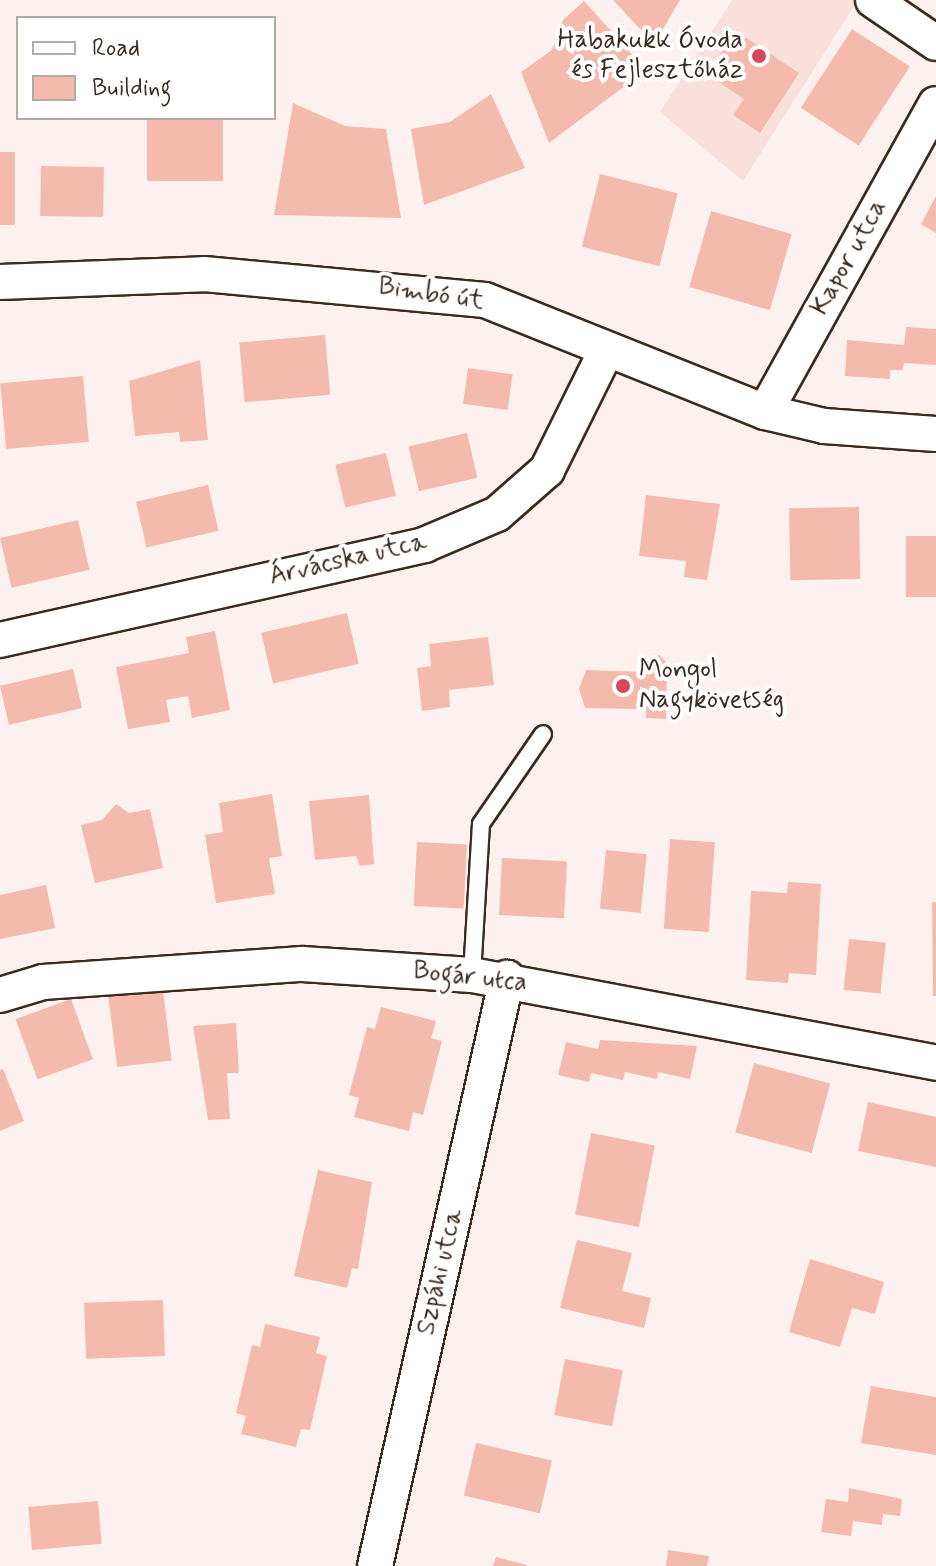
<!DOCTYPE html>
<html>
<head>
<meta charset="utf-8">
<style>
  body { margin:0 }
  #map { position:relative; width:936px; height:1566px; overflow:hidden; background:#fdf1ef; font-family:Mynerve,sans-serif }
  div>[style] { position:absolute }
  .built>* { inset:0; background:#fae0db }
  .building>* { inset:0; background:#f4baad; transform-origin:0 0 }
  .roads { filter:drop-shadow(2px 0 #3b2a1e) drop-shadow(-2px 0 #3b2a1e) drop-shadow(0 2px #3b2a1e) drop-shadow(0 -2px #3b2a1e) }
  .service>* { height:16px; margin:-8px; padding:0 8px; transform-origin:8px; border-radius:8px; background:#fff }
  .minor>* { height:34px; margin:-17px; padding:0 17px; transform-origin:17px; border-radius:17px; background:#fff }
  .dots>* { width:22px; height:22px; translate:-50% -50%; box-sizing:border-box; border:4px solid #fff; border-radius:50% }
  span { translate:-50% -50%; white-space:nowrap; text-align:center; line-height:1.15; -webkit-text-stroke:8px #fff; paint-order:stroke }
  .poi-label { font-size:26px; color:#3b2a1e }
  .right { translate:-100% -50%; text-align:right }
  .left { translate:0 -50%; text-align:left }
  .street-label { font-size:26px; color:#3b2a1e }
  .legend { position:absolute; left:16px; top:16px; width:260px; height:104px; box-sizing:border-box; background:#fff; border:2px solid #b1aaa5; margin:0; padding:10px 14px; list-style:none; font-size:24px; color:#3b2a1e }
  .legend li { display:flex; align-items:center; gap:16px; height:40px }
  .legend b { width:40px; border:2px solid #b1aaa5 }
</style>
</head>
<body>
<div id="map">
  <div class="built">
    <i style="clip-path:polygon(732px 0,858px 0,743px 181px,660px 112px)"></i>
  </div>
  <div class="building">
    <i style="clip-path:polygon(613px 0,680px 0,654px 44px)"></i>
    <i style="clip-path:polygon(584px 1px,646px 70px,549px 143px,521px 72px,552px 50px,563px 20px)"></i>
    <i style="left:852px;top:29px;width:69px;height:94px;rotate:33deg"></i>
    <i style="clip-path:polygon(736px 31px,799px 73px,760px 133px,733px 115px,744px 99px,707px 74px)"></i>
    <i style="clip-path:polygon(491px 94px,525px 168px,424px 205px,411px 129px,450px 122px)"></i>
    <i style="clip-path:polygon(293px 103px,345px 126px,386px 129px,401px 218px,274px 215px)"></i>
    <i style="left:147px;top:118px;width:76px;height:63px"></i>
    <i style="left:0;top:152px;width:15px;height:73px"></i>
    <i style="left:41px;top:166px;width:63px;height:50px;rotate:1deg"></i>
    <i style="left:600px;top:174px;width:80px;height:75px;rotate:14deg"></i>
    <i style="clip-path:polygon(936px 196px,936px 233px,921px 224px)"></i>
    <i style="left:711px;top:211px;width:84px;height:79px;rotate:16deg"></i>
    <i style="clip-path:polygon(906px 327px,936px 329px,936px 365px,904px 363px,903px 370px,890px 370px,890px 379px,845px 376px,847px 340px,904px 345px)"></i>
    <i style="left:325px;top:335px;width:60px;height:86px;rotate:85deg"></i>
    <i style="clip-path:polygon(200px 360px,208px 440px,180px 442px,179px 432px,135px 436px,129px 381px)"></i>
    <i style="left:468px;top:368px;width:45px;height:36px;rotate:8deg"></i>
    <i style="left:83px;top:376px;width:66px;height:83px;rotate:85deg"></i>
    <i style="left:467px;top:433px;width:46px;height:60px;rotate:77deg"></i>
    <i style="left:386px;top:453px;width:44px;height:52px;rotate:77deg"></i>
    <i style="left:208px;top:485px;width:47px;height:74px;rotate:77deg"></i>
    <i style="clip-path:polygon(646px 495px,720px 504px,707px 580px,684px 577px,686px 561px,639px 556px)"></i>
    <i style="left:859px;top:507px;width:72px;height:70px;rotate:89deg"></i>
    <i style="left:78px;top:520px;width:51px;height:80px;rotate:77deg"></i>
    <i style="left:936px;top:536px;width:61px;height:30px;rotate:90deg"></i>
    <i style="left:347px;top:613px;width:52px;height:88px;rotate:77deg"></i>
    <i style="clip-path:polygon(215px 631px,230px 710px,192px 718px,188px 696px,166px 700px,170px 722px,128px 729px,116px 667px,189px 653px,186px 637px)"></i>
    <i style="clip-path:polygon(488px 637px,494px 685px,449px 690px,450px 707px,422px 711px,417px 668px,431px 666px,429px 644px)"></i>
    <i style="clip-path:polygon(660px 655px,667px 664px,666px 719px,646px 718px,646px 709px,585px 708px,579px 689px,586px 670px,647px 672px,649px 658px)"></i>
    <i style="left:73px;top:669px;width:40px;height:75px;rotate:77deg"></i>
    <i style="clip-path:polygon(272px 794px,282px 856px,269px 858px,275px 894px,216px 903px,205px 835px,223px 832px,219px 803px)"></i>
    <i style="clip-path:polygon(369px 795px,374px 864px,360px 866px,356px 856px,315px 860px,309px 801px)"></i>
    <i style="clip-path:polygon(116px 804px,129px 813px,150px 809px,163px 868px,95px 883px,81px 825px,102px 820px)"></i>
    <i style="left:670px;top:839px;width:45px;height:90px;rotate:4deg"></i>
    <i style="left:417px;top:842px;width:50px;height:64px;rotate:3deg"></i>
    <i style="left:606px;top:850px;width:41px;height:59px;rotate:6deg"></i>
    <i style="left:502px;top:858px;width:65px;height:57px;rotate:3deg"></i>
    <i style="clip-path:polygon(788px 882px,821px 884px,816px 975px,789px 973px,788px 983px,746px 980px,751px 891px,787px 893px)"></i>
    <i style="clip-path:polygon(46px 885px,55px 928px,0 939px,0 895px)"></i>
    <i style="clip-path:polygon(932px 902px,936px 902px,936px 996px,933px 996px)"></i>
    <i style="left:849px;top:939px;width:37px;height:51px;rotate:6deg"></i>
    <i style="left:162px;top:982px;width:79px;height:55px;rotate:83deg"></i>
    <i style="left:71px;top:999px;width:64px;height:59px;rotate:70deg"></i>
    <i style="clip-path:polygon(381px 1007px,436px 1021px,431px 1038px,442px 1041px,423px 1115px,413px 1112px,409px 1131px,354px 1117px,359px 1098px,349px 1095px,367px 1027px,375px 1029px)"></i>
    <i style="clip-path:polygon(236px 1023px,239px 1073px,227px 1073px,230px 1119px,208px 1120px,193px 1026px)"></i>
    <i style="clip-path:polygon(600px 1040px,697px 1046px,690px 1079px,658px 1072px,657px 1079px,625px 1072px,623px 1080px,591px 1073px,589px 1082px,558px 1075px,566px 1042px,598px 1049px)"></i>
    <i style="left:754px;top:1063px;width:79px;height:72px;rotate:15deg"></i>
    <i style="clip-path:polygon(3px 1069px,24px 1121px,0 1131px,0 1070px)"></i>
    <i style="clip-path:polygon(868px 1102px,936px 1117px,936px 1167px,858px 1151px)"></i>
    <i style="left:591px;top:1133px;width:65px;height:83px;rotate:11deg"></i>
    <i style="clip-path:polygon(318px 1170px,372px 1182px,358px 1269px,352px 1268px,347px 1288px,294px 1276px)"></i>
    <i style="clip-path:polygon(577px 1240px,632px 1253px,622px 1291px,651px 1298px,644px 1328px,560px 1308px)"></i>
    <i style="clip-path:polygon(810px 1259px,884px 1282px,875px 1314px,852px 1308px,840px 1347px,789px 1332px)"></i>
    <i style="left:163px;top:1300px;width:56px;height:79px;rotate:88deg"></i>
    <i style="clip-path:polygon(265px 1324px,320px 1337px,316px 1353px,327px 1356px,310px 1430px,301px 1429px,296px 1447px,241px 1434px,246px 1416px,236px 1413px,252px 1345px,260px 1347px)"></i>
    <i style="left:565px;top:1359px;width:59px;height:57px;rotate:11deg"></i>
    <i style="clip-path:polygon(871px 1386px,936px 1397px,936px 1455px,861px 1443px)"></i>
    <i style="left:476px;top:1443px;width:78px;height:54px;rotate:13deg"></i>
    <i style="clip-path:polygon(849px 1488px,902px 1499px,900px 1516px,883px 1514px,882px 1525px,853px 1521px,851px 1536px,821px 1532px,826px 1499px,848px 1502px)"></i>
    <i style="left:98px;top:1501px;width:43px;height:70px;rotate:85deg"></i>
    <i style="clip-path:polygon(668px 1550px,709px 1556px,707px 1566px,666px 1566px)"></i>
    <i style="clip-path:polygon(496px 1557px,527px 1565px,527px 1566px,493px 1566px)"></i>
  </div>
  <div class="roads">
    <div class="service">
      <i style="left:472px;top:975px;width:151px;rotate:-86.6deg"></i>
      <i style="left:481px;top:824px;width:109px;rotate:-55.4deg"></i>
    </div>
    <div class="minor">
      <i style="left:873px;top:0;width:76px;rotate:34.3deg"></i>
      <i style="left:0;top:282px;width:204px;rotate:-2.2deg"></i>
      <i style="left:204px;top:274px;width:282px;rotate:5.3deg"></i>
      <i style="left:485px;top:300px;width:302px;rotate:21.8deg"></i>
      <i style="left:765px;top:412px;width:61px;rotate:13.3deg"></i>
      <i style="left:824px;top:426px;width:112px;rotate:4.1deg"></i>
      <i style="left:765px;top:412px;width:352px;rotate:-61deg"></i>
      <i style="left:0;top:640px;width:435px;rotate:-12.6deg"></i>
      <i style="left:424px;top:545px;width:79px;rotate:-23deg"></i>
      <i style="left:497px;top:514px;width:67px;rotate:-41.3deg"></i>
      <i style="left:547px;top:470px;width:133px;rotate:-63.6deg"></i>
      <i style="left:0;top:995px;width:45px;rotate:-16.8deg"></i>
      <i style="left:43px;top:982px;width:260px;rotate:-4deg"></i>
      <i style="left:302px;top:964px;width:170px;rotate:3.7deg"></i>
      <i style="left:472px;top:975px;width:472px;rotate:10.7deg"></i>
      <i style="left:375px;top:1566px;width:603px;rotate:-77.35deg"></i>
    </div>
  </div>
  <div class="dots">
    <i style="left:759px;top:56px;background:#d1495b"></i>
    <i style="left:623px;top:686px;background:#d1495b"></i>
  </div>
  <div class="poi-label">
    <span class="right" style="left:743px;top:56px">Habakukk Óvoda<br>és Fejlesztőház</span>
    <span class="left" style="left:639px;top:686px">Mongol<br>Nagykövetség</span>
  </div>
  <div class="street-label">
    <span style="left:850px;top:258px;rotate:-61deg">Kapor utca</span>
    <span style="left:431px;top:295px;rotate:8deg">Bimbó út</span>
    <span style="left:348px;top:560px;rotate:-13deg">Árvácska utca</span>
    <span style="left:470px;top:978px;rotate:6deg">Bogár utca</span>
    <span style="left:441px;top:1272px;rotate:-77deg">Szpáhi utca</span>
  </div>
  <ul class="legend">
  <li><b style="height:10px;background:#fff"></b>Road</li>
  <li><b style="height:22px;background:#f4baad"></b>Building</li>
  </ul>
</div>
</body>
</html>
